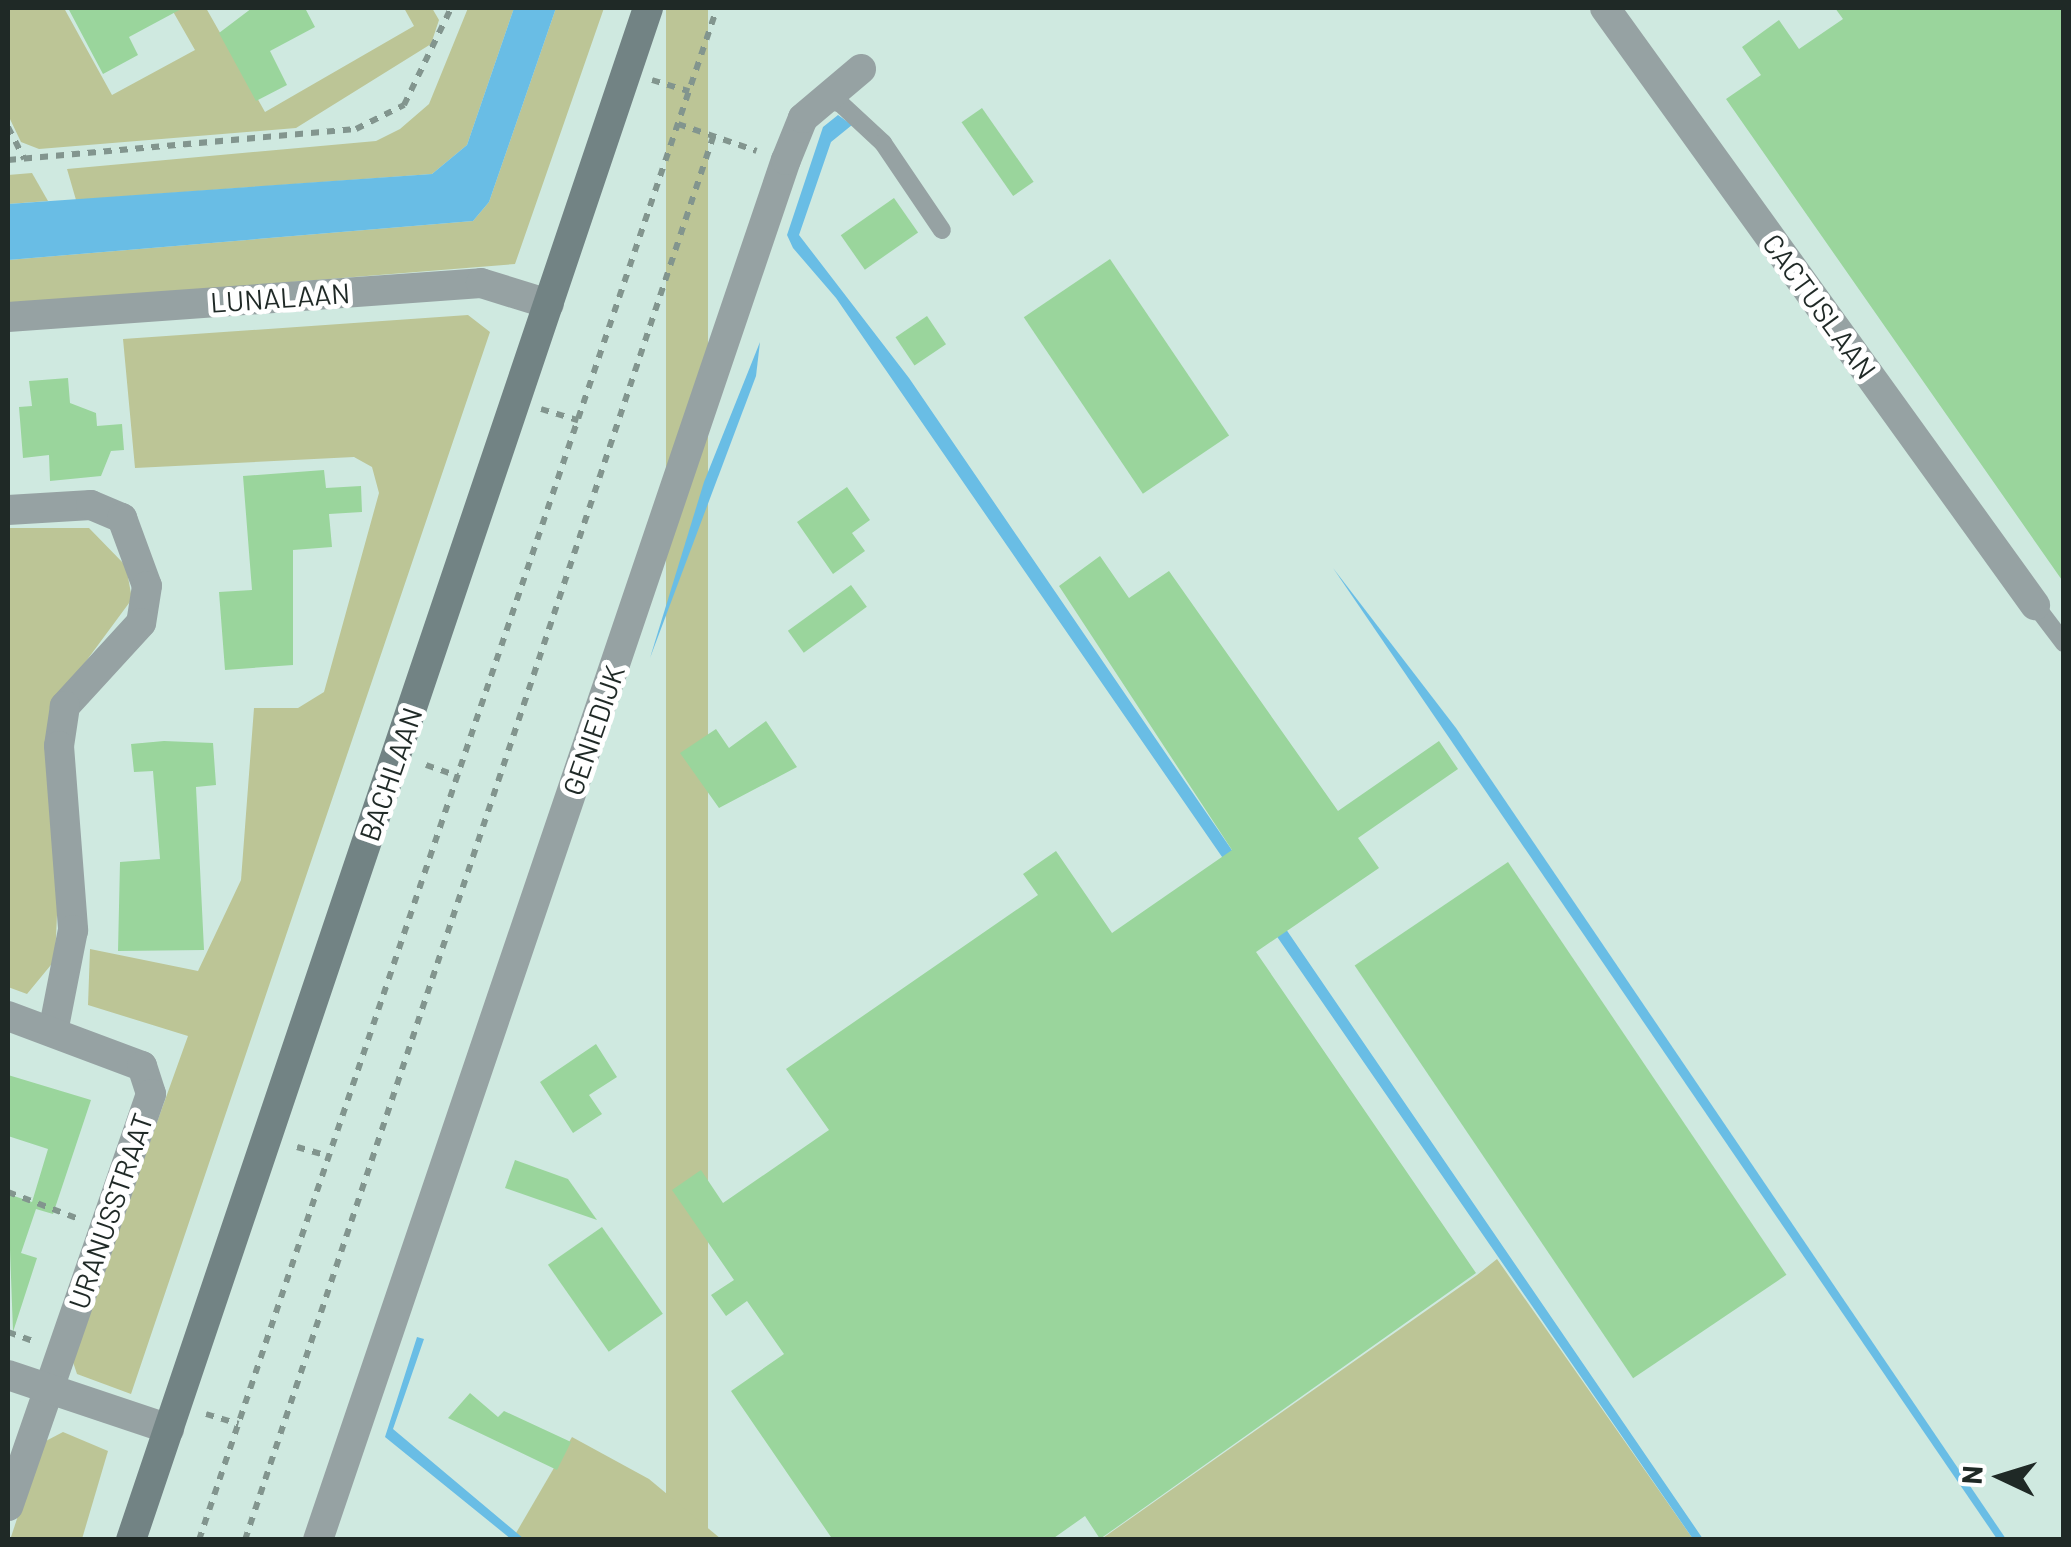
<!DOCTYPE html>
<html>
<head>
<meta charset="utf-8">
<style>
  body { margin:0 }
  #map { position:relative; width:2071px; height:1547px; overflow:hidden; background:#cfe9e0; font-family:Barlow,sans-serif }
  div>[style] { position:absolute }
  .green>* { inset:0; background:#bcc596; transform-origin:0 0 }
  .water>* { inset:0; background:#69bde5 }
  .building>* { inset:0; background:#9ad59c; transform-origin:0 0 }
  .path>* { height:6px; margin-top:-3px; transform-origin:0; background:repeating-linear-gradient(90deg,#82958e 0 8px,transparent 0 16px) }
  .lane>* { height:18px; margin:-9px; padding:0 9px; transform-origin:9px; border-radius:9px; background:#96a2a3 }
  .street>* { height:30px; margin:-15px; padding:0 15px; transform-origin:15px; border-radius:15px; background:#96a2a3 }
  .secondary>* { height:30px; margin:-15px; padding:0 15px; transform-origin:15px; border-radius:15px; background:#728384 }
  span { translate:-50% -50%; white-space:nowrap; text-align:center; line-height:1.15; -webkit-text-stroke:10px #fff; paint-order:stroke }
  .street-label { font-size:28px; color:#1f2926 }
  .frame { position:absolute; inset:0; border:10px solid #1f2926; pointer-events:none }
  .north { position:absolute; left:1951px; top:1427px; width:100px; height:100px; -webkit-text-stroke:8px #fff; paint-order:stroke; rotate:274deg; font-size:28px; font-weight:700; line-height:40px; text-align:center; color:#1f2926 }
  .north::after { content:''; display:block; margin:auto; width:35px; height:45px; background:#1f2926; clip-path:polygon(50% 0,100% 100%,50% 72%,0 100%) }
</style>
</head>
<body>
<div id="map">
  <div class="green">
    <i style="clip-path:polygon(8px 8px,64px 8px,112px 95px,195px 50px,171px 8px,206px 8px,265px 112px,414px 26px,404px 8px,432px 8px,439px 20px,431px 44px,296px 128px,39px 149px,21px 142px,8px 115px)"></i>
    <i style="clip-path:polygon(468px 8px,514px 8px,467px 145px,432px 174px,76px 200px,67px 169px,376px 141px,400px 129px,429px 104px)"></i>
    <i style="clip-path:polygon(556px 8px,604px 8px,515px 264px,8px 305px,8px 260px,473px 221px,489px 202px)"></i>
    <i style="left:666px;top:8px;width:42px;height:1616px"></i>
    <i style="clip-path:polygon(32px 173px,48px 201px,8px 204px,8px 175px)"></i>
    <i style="clip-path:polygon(468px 315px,490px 332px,131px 1394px,77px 1374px,72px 1359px,188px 1036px,88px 1005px,90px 949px,198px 971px,241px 880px,254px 708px,298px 708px,324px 692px,379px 493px,372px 467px,354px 457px,135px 468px,123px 339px)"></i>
    <i style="clip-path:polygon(8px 528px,89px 528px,126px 566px,132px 599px,67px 687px,55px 960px,27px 994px,8px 987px)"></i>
    <i style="clip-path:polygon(1497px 1259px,1693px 1539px,1100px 1540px,1477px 1275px)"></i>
    <i style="clip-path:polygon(63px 1432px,108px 1451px,82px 1539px,10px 1540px,42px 1443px)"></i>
    <i style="clip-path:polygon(572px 1437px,649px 1479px,721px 1539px,524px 1540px,516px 1533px)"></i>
  </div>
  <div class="water">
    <i style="clip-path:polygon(514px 8px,556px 8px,489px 202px,473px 221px,8px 260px,8px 204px,432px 174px,467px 145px)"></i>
    <i style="clip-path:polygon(838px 115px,852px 125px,831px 142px,799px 235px,909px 378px,1703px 1539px,1693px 1539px,836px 298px,793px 248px,787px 235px,823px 127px)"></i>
    <i style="clip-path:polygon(760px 342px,756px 376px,650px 658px,704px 482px)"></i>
    <i style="clip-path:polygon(1333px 568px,1456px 728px,2006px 1539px,1997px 1539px)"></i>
    <i style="clip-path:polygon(417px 1337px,424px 1339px,393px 1429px,524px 1539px,511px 1539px,385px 1437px)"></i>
  </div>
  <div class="building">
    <i style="clip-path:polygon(68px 8px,183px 8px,129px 37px,138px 55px,103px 74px)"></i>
    <i style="clip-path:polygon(252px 8px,305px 8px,315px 27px,270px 51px,287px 85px,256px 101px,219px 33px)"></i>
    <i style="clip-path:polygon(1835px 8px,2064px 8px,2064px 583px,1726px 99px,1761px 75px,1742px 47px,1779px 20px,1799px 49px,1843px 19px)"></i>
    <i style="left:982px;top:108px;width:90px;height:25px;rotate:55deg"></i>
    <i style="left:894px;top:198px;width:42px;height:65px;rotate:55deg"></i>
    <i style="left:1110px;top:259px;width:213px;height:104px;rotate:56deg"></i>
    <i style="left:927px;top:316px;width:34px;height:38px;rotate:56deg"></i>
    <i style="clip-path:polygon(68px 378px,70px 403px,96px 413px,97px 426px,122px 424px,124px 450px,111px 451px,101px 476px,50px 481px,49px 455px,23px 458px,19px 407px,32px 406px,29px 381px)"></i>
    <i style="clip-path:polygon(324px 470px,326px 488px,361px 486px,362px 512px,329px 514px,332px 547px,293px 550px,293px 665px,225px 670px,219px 592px,252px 590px,243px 476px)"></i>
    <i style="clip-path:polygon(847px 487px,870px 520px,852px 533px,865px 551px,833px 574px,797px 522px)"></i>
    <i style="clip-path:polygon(1100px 556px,1129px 598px,1169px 571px,1338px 811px,1439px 741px,1458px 769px,1358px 838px,1379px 868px,1256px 952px,1476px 1273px,1100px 1539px,1085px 1516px,1051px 1540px,833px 1540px,731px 1391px,784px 1354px,747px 1301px,726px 1316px,711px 1295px,734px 1280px,672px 1190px,701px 1170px,723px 1203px,829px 1130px,786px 1069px,1038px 895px,1023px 874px,1056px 851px,1112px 933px,1232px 850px,1059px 586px)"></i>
    <i style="left:851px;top:585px;width:27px;height:78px;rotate:54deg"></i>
    <i style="clip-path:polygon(766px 721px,797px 767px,719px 808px,680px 753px,716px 729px,729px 748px)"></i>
    <i style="clip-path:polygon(164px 741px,213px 743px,216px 785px,196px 787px,204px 950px,118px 951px,120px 862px,160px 859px,153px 771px,134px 772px,131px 744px)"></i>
    <i style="left:1508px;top:862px;width:498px;height:185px;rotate:56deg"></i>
    <i style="clip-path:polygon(596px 1044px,617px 1077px,589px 1095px,602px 1114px,573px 1133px,540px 1082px)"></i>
    <i style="clip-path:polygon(8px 1075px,91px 1100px,53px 1214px,36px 1209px,21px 1253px,37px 1258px,13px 1332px,8px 1194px,32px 1202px,48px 1149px,8px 1136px)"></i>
    <i style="clip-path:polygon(515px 1160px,568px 1179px,597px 1220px,505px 1188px)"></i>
    <i style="left:602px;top:1227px;width:106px;height:66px;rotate:55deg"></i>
    <i style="clip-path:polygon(470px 1393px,498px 1417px,504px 1411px,571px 1442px,557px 1470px,448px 1418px)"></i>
  </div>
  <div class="path">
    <i style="left:652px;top:80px;width:39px;rotate:17deg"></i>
    <i style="left:678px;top:124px;width:83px;rotate:18.9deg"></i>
    <i style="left:8px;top:127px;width:36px;rotate:63deg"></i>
    <i style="left:8px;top:160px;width:349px;rotate:-5.1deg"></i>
    <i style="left:356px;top:129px;width:54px;rotate:-26.6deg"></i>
    <i style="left:404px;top:105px;width:108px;rotate:-64.1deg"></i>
    <i style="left:541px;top:409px;width:39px;rotate:17deg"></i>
    <i style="left:426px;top:765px;width:34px;rotate:19deg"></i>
    <i style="left:297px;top:1147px;width:33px;rotate:16deg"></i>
    <i style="left:8px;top:1192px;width:73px;rotate:20.9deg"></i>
    <i style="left:8px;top:1332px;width:29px;rotate:20deg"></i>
    <i style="left:206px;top:1414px;width:34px;rotate:17deg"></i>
    <i style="left:199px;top:1540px;width:1617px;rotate:-71.32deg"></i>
    <i style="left:245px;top:1540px;width:1479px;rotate:-71.55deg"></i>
  </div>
  <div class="lane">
    <i style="left:824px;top:100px;width:16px;rotate:11deg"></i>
    <i style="left:840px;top:103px;width:59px;rotate:42.9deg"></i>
    <i style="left:883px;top:143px;width:105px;rotate:55.9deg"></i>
    <i style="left:2035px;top:605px;width:48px;rotate:52.7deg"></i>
  </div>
  <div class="street">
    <i style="left:1605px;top:8px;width:736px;rotate:54.24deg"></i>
    <i style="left:8px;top:317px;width:474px;rotate:-4.1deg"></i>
    <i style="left:481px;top:283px;width:71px;rotate:17.2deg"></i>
    <i style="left:8px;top:510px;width:83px;rotate:-3.4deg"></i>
    <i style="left:91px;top:505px;width:34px;rotate:23deg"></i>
    <i style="left:122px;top:518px;width:72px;rotate:69.8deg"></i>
    <i style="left:147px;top:586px;width:37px;rotate:99deg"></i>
    <i style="left:141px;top:623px;width:113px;rotate:132.5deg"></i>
    <i style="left:65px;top:706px;width:40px;rotate:98.5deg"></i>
    <i style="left:59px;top:746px;width:185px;rotate:85.6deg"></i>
    <i style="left:73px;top:930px;width:104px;rotate:101.1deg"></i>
    <i style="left:8px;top:1016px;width:143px;rotate:20.5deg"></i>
    <i style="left:142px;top:1066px;width:29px;rotate:72deg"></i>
    <i style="left:151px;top:1094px;width:436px;rotate:109.1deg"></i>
    <i style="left:8px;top:1375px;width:170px;rotate:18.5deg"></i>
    <i style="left:318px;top:1540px;width:1457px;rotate:-71.27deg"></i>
    <i style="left:786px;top:160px;width:45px;rotate:-68deg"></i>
    <i style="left:803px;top:118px;width:76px;rotate:-40.2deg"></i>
  </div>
  <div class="secondary">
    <i style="left:131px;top:1540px;width:1617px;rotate:-71.35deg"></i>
  </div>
  <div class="street-label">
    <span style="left:280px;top:297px;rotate:-4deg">LUNALAAN</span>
    <span style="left:1820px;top:306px;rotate:54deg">CACTUSLAAN</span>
    <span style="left:593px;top:730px;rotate:-71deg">GENIEDIJK</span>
    <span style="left:390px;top:774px;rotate:-71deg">BACHLAAN</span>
    <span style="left:110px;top:1211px;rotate:-71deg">URANUSSTRAAT</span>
  </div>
  <div class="frame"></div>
  <div class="north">N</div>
</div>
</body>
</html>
